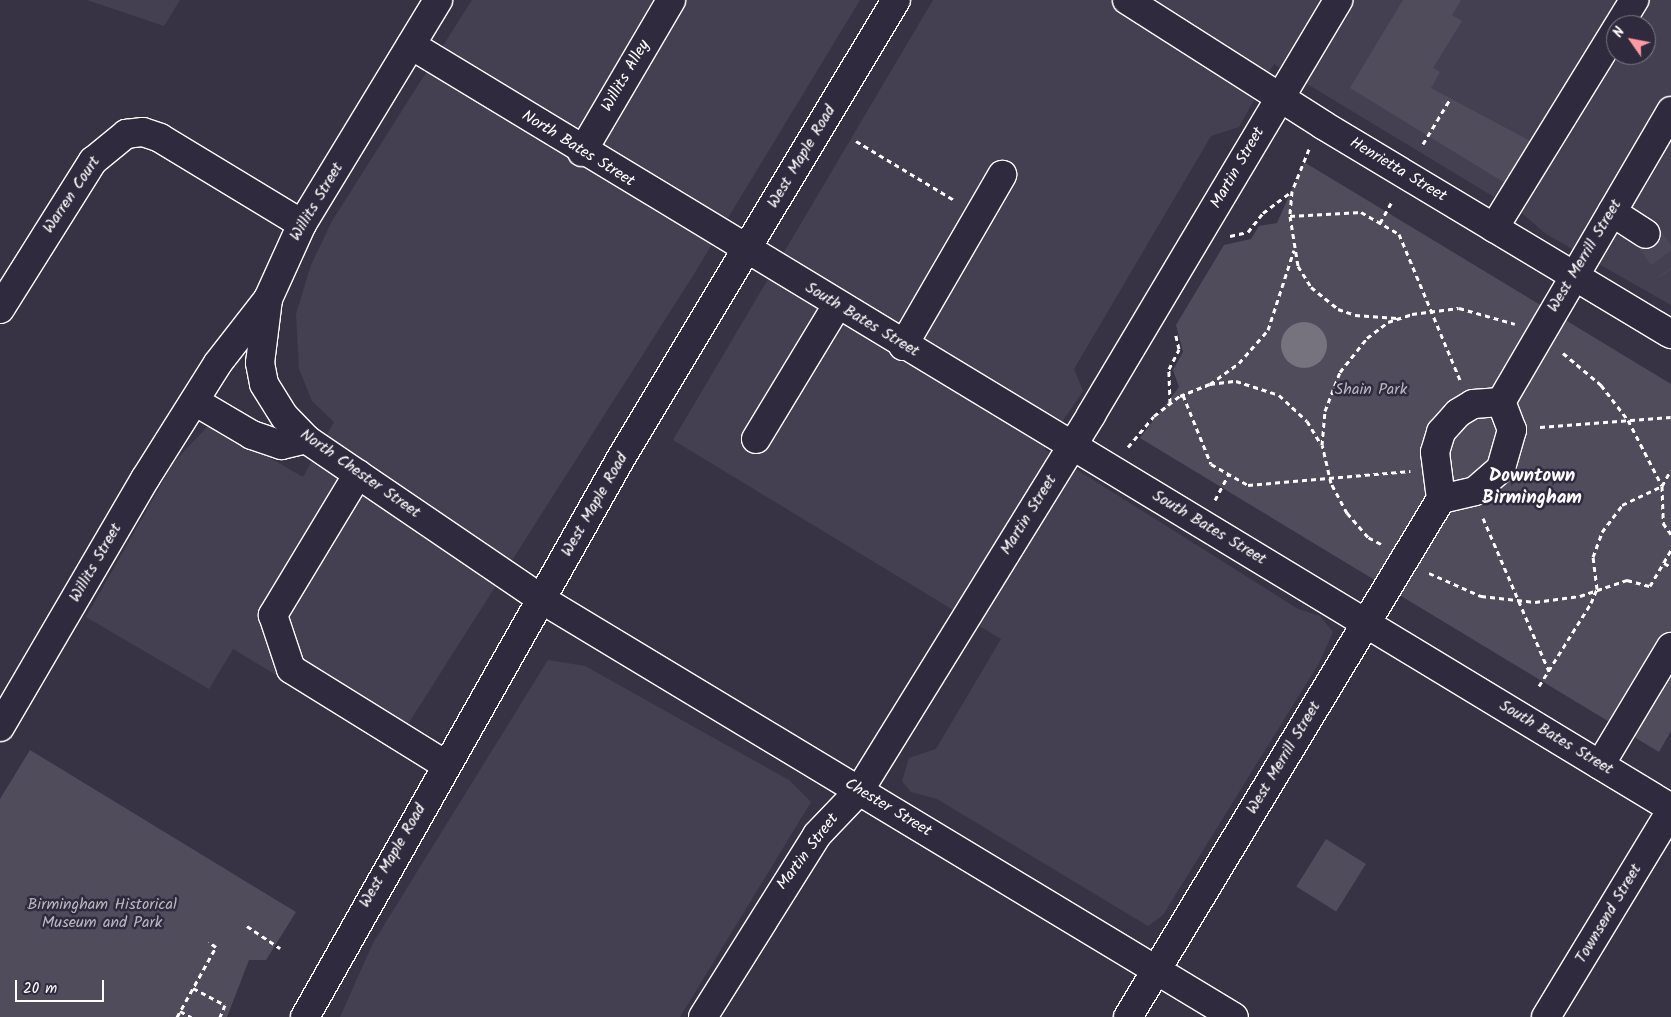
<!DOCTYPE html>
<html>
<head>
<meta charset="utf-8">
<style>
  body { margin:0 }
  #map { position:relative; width:1671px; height:1017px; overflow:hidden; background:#373345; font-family:Kalam,sans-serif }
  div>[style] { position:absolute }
  .built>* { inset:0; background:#444051 }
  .green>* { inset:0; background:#514c5c; transform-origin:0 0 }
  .water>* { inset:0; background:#76737f }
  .round { border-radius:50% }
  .minor-tunnel>* { height:28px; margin-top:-14px; transform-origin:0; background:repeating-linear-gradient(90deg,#4b4758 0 28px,transparent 0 42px) }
  .path>* { height:3px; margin-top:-1.5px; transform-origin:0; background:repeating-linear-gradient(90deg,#fff 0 5px,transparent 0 9px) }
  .roads { filter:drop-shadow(1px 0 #fff) drop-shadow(-1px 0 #fff) drop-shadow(0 1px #fff) drop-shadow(0 -1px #fff) }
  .minor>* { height:28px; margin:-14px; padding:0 14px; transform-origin:14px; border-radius:14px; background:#2f2a3d }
  .major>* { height:28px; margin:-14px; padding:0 14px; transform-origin:14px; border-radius:14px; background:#2f2a3d }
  span { translate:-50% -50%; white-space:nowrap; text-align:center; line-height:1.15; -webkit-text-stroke:5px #2f2a3d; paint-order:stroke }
  .street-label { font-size:16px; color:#fff }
  .park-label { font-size:16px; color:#b9b7be }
  .quarter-label { font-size:19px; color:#fff; font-weight:700 }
  .north { position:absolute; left:1606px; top:15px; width:50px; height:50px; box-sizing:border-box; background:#2f2a3d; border:1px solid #827f8b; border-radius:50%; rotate:303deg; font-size:14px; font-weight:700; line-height:20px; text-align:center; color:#fff }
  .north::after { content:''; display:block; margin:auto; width:18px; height:22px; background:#ff9aa2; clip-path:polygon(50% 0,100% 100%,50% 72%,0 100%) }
  .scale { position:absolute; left:15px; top:980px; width:89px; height:22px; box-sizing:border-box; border:2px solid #fff; border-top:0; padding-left:6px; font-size:15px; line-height:18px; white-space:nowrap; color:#fff; -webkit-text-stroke:4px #2f2a3d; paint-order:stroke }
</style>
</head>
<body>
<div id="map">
  <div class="built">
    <i style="clip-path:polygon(87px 0,180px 0,164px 26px)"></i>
    <i style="clip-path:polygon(472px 0,860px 0,694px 274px,394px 746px,233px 649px,209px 689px,86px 617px,174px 462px,207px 427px,223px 431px,303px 477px,334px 422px,312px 401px,299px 369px,296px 314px,311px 265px,332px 221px)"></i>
    <i style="clip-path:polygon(evenodd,933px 0,1671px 0,1671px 305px,1546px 234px,1524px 215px,1274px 64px,1239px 127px,1211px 136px,1074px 369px,1083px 391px,1044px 449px,1298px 609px,1320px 616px,1333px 632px,1319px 663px,1163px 915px,1148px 926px,937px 799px,911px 792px,902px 781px,909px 758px,936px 749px,1001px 639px,673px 440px,933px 0,1616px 25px,1646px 25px,1646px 55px,1616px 55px,1616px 25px)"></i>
    <i style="clip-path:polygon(548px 660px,585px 666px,789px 780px,811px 802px,680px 1017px,340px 1017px,373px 943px)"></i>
  </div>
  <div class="green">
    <i style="clip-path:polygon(1403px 0,1461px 0,1452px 15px,1462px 21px,1433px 68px,1440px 72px,1431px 88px,1530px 141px,1505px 183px,1350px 88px)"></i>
    <i style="clip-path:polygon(1304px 162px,1671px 384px,1671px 731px,1659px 752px,1140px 438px,1179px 387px,1173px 370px,1183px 352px,1176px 325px,1224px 245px,1251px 239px,1259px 226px,1277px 223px)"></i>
    <i style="clip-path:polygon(30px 750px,296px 912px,266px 960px,249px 960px,227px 1017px,0 1017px,0 799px)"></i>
    <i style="left:1326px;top:839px;width:47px;height:56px;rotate:32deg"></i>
  </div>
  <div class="water">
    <i class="round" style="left:1281px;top:322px;width:46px;height:46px"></i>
  </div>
  <div class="minor-tunnel">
    <i style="left:1646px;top:234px;width:43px;rotate:54.5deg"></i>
  </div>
  <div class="path">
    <i style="left:856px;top:141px;width:114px;rotate:31deg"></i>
    <i style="left:1423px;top:144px;width:52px;rotate:-59deg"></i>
    <i style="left:1309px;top:149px;width:45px;rotate:112deg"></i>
    <i style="left:1292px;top:191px;width:25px;rotate:95deg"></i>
    <i style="left:1290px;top:216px;width:51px;rotate:80.9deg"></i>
    <i style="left:1298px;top:266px;width:25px;rotate:58deg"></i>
    <i style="left:1311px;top:287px;width:35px;rotate:39deg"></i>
    <i style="left:1338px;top:309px;width:18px;rotate:19deg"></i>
    <i style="left:1355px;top:315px;width:42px;rotate:4.1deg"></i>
    <i style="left:1290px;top:216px;width:71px;rotate:-3.2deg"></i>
    <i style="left:1361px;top:212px;width:44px;rotate:30.1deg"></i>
    <i style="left:1399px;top:234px;width:158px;rotate:67.3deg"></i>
    <i style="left:1380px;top:223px;width:26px;rotate:-61deg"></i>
    <i style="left:1230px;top:236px;width:18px;rotate:-13deg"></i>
    <i style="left:1248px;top:232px;width:24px;rotate:-52deg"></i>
    <i style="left:1263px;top:213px;width:36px;rotate:-37deg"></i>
    <i style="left:1563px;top:353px;width:50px;rotate:40.1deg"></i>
    <i style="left:1601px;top:385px;width:44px;rotate:52.4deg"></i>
    <i style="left:1628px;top:420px;width:74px;rotate:62.7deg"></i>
    <i style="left:1662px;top:486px;width:37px;rotate:88deg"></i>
    <i style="left:1663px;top:523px;width:14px;rotate:54deg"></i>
    <i style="left:1210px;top:384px;width:36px;rotate:-36deg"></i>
    <i style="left:1239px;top:363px;width:44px;rotate:-48.7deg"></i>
    <i style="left:1268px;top:330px;width:84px;rotate:-72deg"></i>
    <i style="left:1183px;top:395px;width:74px;rotate:67.9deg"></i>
    <i style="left:1211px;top:464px;width:43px;rotate:29.6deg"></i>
    <i style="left:1248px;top:485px;width:163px;rotate:-4.9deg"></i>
    <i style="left:1170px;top:403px;width:34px;rotate:-92deg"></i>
    <i style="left:1169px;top:369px;width:22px;rotate:-63deg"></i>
    <i style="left:1179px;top:349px;width:17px;rotate:-103deg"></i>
    <i style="left:1540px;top:427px;width:131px;rotate:-4.4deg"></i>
    <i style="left:1128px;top:447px;width:40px;rotate:-50deg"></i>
    <i style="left:1154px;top:416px;width:33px;rotate:-38deg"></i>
    <i style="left:1180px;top:396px;width:32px;rotate:-22deg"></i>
    <i style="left:1210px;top:384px;width:26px;rotate:-7deg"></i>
    <i style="left:1236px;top:381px;width:45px;rotate:18deg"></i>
    <i style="left:1279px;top:395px;width:38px;rotate:43deg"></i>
    <i style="left:1307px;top:421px;width:27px;rotate:59deg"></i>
    <i style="left:1215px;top:500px;width:30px;rotate:-62deg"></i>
    <i style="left:1483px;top:518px;width:167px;rotate:66.7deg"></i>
    <i style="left:1381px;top:544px;width:15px;rotate:-152deg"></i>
    <i style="left:1368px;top:537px;width:32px;rotate:-131deg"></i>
    <i style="left:1347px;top:513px;width:34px;rotate:-118deg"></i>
    <i style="left:1331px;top:483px;width:39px;rotate:-103deg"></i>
    <i style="left:1322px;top:445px;width:34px;rotate:-85deg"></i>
    <i style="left:1325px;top:411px;width:42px;rotate:-69deg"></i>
    <i style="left:1340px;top:372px;width:43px;rotate:-51.5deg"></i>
    <i style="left:1367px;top:338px;width:26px;rotate:-37deg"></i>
    <i style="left:1388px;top:322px;width:25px;rotate:-18deg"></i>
    <i style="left:1412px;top:314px;width:47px;rotate:-7.3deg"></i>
    <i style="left:1459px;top:308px;width:58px;rotate:15.9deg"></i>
    <i style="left:1664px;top:563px;width:8px;rotate:30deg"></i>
    <i style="left:1429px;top:573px;width:57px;rotate:23.9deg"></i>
    <i style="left:1481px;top:596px;width:54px;rotate:6.3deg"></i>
    <i style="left:1535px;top:602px;width:45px;rotate:-7.6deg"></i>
    <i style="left:1580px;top:596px;width:50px;rotate:-18.8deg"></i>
    <i style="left:1627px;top:580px;width:24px;rotate:15deg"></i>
    <i style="left:1650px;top:586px;width:42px;rotate:-59.7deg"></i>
    <i style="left:1539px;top:686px;width:98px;rotate:-57.9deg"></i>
    <i style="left:1591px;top:603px;width:15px;rotate:-67deg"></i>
    <i style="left:1597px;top:589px;width:32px;rotate:-97deg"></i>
    <i style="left:1593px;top:557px;width:27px;rotate:-70deg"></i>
    <i style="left:1602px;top:532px;width:34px;rotate:-53deg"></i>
    <i style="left:1622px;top:505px;width:44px;rotate:-25.4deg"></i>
    <i style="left:1662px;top:486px;width:18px;rotate:-61deg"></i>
    <i style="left:247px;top:926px;width:40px;rotate:34deg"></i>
    <i style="left:193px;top:988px;width:36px;rotate:28deg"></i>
    <i style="left:225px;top:1005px;width:13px;rotate:113deg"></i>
    <i style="left:180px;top:1011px;width:13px;rotate:29deg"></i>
    <i style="left:177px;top:1017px;width:80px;rotate:-60.9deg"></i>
    <i style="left:216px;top:947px;width:9px;rotate:-144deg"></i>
  </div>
  <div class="roads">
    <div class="minor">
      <i style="left:1127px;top:0;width:232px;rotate:32.5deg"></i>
      <i style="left:1323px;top:125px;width:406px;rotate:31deg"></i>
      <i style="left:411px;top:45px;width:1473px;rotate:31.2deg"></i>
      <i style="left:582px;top:152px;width:176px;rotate:-59.6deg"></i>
      <i style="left:1612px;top:212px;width:40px;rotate:32.9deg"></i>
      <i style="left:1494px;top:228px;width:268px;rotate:-58.4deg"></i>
      <i style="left:268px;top:299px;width:64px;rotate:97.1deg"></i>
      <i style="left:260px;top:363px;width:21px;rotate:79deg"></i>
      <i style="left:264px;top:384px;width:39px;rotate:58deg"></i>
      <i style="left:285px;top:417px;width:30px;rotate:46deg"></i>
      <i style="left:306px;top:439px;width:284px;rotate:34.2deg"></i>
      <i style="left:541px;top:599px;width:809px;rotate:31.1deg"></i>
      <i style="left:0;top:309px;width:175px;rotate:-57.9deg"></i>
      <i style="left:93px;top:161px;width:43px;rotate:-39.3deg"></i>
      <i style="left:126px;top:134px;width:17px;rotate:-7deg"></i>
      <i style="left:143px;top:132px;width:18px;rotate:19deg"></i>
      <i style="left:160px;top:138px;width:166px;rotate:31.2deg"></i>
      <i style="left:903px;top:346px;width:198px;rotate:-59.9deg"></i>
      <i style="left:196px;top:402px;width:65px;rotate:30.5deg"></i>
      <i style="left:252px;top:435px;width:31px;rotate:19deg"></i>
      <i style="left:281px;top:445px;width:26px;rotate:-13deg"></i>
      <i style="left:756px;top:439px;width:157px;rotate:-58.8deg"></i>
      <i style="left:358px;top:474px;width:165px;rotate:121.1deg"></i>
      <i style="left:273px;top:615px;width:57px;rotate:71.6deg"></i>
      <i style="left:291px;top:669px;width:182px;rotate:31.8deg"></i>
      <i style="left:1441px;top:499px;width:47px;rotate:-97.3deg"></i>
      <i style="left:1435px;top:452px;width:21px;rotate:-73deg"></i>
      <i style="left:1441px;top:432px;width:25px;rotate:-48deg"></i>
      <i style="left:1458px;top:413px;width:17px;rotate:-31deg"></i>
      <i style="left:1473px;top:404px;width:28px;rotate:-4deg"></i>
      <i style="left:0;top:727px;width:287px;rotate:-59.7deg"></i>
      <i style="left:145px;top:479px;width:137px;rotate:-57.8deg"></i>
      <i style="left:218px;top:363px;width:81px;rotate:-52deg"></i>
      <i style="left:268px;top:299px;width:82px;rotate:-65.6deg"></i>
      <i style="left:302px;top:224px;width:262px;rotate:-58.7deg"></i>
      <i style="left:1600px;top:765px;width:138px;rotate:-59deg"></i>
      <i style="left:703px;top:1017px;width:215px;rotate:-57.9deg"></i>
      <i style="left:817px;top:835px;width:61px;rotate:-46.3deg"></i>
      <i style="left:859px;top:791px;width:442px;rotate:-58.3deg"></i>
      <i style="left:1091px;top:415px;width:483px;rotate:-59.2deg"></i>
      <i style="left:1128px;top:1017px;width:605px;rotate:-58.86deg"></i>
      <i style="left:1441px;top:499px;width:35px;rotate:-13deg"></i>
      <i style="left:1475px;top:491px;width:35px;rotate:-41deg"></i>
      <i style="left:1501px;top:468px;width:40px;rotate:-74deg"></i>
      <i style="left:1512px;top:430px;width:30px;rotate:-111deg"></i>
      <i style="left:1501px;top:402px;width:337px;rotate:-59.7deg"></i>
      <i style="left:1546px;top:1017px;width:241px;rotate:-58.8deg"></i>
    </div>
    <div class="major">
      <i style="left:305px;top:1017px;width:642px;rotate:-60.52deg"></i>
      <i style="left:621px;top:458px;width:534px;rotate:-59.02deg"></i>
    </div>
  </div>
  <div class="street-label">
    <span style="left:626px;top:76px;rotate:-60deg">Willits Alley</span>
    <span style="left:578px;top:149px;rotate:32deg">North Bates Street</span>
    <span style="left:802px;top:157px;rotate:-59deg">West Maple Road</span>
    <span style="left:1238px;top:168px;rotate:-60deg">Martin Street</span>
    <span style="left:1398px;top:170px;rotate:31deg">Henrietta Street</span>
    <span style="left:72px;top:195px;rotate:-56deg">Warren Court</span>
    <span style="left:317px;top:202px;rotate:-59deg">Willits Street</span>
    <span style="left:1585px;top:256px;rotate:-59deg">West Merrill Street</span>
    <span style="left:862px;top:320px;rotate:31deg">South Bates Street</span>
    <span style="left:360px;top:474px;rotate:35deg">North Chester Street</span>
    <span style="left:595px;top:505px;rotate:-60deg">West Maple Road</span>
    <span style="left:1029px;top:515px;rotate:-58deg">Martin Street</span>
    <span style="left:1209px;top:528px;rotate:31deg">South Bates Street</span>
    <span style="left:96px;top:563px;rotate:-60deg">Willits Street</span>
    <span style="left:1556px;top:738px;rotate:31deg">South Bates Street</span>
    <span style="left:1284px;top:758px;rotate:-59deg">West Merrill Street</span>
    <span style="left:888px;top:808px;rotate:31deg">Chester Street</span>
    <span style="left:808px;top:852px;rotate:-53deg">Martin Street</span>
    <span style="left:393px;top:856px;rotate:-60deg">West Maple Road</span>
    <span style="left:1609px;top:914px;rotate:-59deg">Townsend Street</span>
  </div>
  <div class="park-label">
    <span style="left:1371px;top:390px">Shain Park</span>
    <span style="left:102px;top:914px">Birmingham Historical<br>Museum and Park</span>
  </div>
  <div class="quarter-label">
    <span style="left:1532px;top:488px">Downtown<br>Birmingham</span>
  </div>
  <div class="north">N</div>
  <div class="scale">20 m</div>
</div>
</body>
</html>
